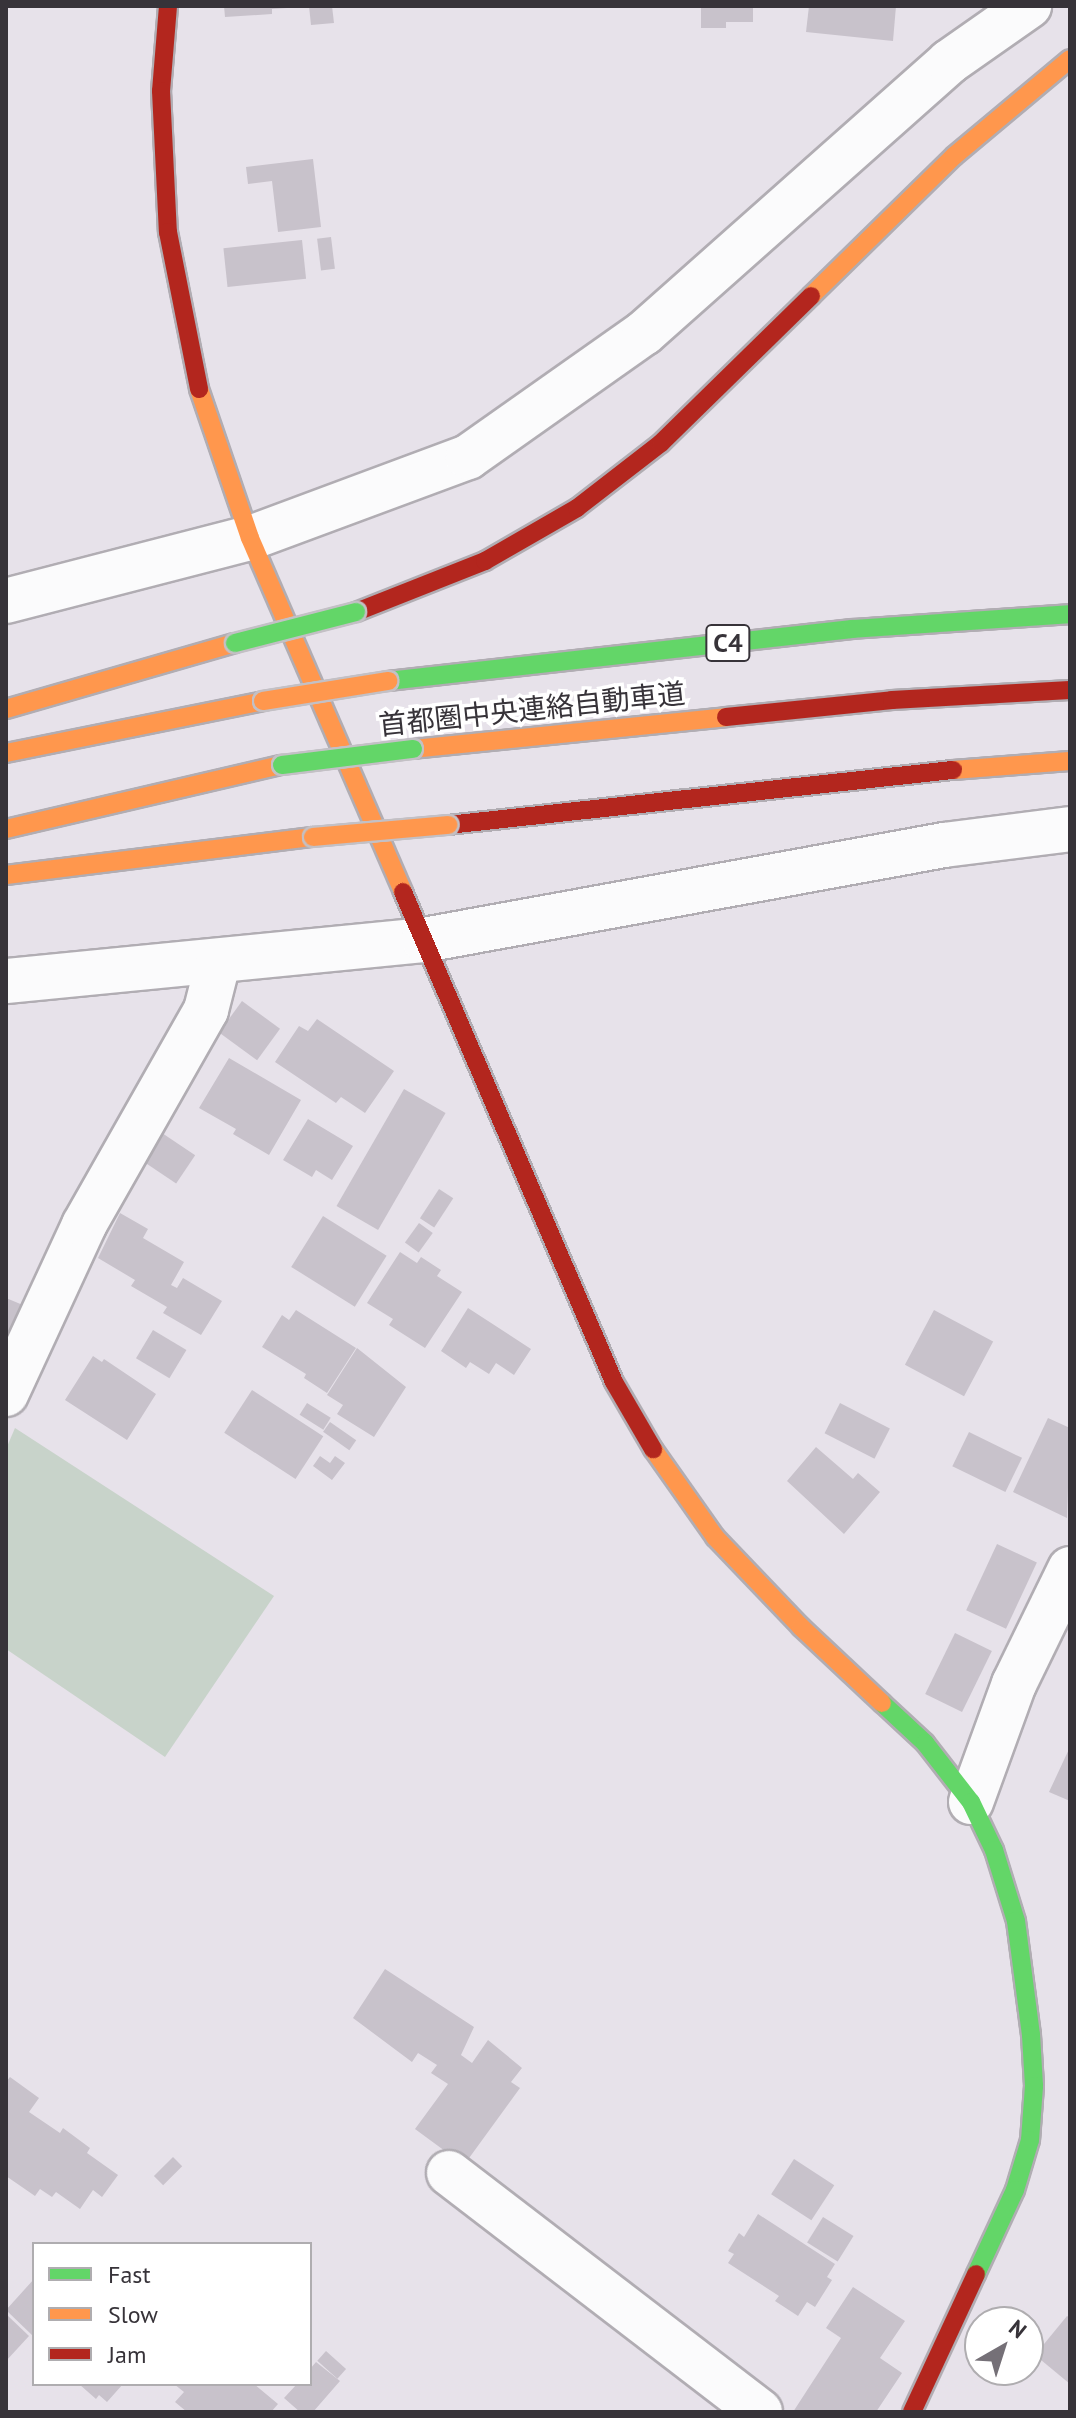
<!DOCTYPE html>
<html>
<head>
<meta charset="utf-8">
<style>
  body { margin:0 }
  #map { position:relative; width:1076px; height:2418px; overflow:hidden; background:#e7e2ea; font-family:"PT Sans","Noto Sans JP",sans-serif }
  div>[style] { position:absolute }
  .green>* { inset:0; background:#c8d3ca }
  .building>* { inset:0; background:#c8c2cb; transform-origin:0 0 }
  .roads { filter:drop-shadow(2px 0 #b1adb3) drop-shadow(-2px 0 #b1adb3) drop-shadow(0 2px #b1adb3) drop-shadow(0 -2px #b1adb3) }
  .street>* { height:44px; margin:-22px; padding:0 22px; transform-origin:22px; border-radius:22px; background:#fbfbfc }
  .fast>* { height:18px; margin:-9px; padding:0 9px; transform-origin:9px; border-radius:9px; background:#63d668 }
  .slow>* { height:18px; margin:-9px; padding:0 9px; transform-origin:9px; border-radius:9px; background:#ff974d }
  .jam>* { height:18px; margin:-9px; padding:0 9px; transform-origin:9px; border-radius:9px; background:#b3261e }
  .bridges { filter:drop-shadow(2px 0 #c3c0c5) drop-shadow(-2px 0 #c3c0c5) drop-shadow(0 2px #c3c0c5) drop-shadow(0 -2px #c3c0c5) }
  .fast-bridge>* { height:18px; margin:-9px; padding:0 9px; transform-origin:9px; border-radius:9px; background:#63d668 }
  .slow-bridge>* { height:18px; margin:-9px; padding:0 9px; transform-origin:9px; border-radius:9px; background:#ff974d }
  span { translate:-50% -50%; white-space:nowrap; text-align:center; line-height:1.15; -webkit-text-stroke:7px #fff; paint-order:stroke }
  .shield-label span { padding:2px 6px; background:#fff; border:2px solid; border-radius:6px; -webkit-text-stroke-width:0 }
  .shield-label { font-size:26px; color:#373339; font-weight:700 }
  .street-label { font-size:28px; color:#373339 }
  .frame { position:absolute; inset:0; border:8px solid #373339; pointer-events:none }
  .legend { position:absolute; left:32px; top:2242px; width:280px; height:144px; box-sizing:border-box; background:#fff; border:2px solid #afadb0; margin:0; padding:10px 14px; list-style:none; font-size:24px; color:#373339 }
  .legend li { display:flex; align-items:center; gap:16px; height:40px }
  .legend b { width:40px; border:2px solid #afadb0 }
  .north { position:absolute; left:964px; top:2306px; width:80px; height:80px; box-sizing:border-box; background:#fff; border:2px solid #afadb0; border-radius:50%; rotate:39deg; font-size:22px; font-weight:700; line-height:32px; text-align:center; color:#373339 }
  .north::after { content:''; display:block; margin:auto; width:28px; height:36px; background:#757077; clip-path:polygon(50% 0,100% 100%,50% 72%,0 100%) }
</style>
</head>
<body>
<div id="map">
  <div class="green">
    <i style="clip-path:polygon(15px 1428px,274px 1596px,165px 1757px,6px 1649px,6px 1449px)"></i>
  </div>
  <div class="building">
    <i style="clip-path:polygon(224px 6px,286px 6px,287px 8px,272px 9px,272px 14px,225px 17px)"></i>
    <i style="clip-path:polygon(309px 6px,332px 6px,334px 23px,311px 25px)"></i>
    <i style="clip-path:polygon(701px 6px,753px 6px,753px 22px,726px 22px,726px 28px,701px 28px)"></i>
    <i style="clip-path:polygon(809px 6px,896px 6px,893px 41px,806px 32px)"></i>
    <i style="clip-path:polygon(313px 159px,321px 227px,278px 232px,272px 181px,248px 184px,246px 167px)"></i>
    <i style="left:331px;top:237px;width:32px;height:14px;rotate:83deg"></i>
    <i style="left:302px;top:240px;width:39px;height:79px;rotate:84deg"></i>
    <i style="left:242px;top:1001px;width:47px;height:39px;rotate:36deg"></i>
    <i style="clip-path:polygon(317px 1019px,394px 1071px,365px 1113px,341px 1097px,336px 1103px,275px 1062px,299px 1026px,308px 1031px)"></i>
    <i style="clip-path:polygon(229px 1058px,301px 1100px,269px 1155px,233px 1134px,236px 1129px,199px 1108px)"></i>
    <i style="left:404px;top:1089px;width:48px;height:135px;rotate:30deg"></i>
    <i style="clip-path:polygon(308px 1119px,353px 1146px,332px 1180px,316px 1170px,312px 1177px,283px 1160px)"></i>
    <i style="left:162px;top:1133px;width:40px;height:34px;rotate:34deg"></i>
    <i style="left:439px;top:1189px;width:17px;height:35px;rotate:33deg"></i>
    <i style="clip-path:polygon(120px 1213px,148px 1229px,143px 1238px,184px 1262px,171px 1285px,177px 1288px,183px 1278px,222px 1301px,201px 1335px,163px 1313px,167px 1307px,131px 1286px,135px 1280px,98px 1258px)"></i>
    <i style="left:323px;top:1216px;width:75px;height:60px;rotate:32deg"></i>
    <i style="left:419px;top:1223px;width:17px;height:24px;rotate:36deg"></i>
    <i style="clip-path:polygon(400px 1252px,417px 1263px,421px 1257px,441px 1270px,437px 1276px,462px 1292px,425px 1348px,389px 1325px,393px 1319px,367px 1303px)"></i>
    <i style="clip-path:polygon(6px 1298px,30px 1308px,14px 1344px,6px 1340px)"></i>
    <i style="clip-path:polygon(468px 1308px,531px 1349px,514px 1375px,496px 1363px,489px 1374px,470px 1362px,466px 1368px,441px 1351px)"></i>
    <i style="clip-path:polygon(296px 1310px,356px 1348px,327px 1393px,304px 1378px,306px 1374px,262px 1347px,282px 1315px,289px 1320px)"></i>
    <i style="left:934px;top:1310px;width:67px;height:62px;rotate:28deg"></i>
    <i style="left:153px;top:1330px;width:39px;height:33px;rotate:31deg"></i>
    <i style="clip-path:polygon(357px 1348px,406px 1387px,374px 1437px,337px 1414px,343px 1405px,327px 1395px)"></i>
    <i style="clip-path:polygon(93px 1356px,102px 1362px,104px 1359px,156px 1394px,127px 1440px,65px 1400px)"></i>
    <i style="left:252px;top:1390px;width:85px;height:51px;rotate:33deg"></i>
    <i style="left:307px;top:1403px;width:28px;height:14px;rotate:32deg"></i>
    <i style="left:840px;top:1403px;width:56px;height:34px;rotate:27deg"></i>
    <i style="clip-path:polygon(1048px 1418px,1070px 1428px,1067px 1518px,1013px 1492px)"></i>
    <i style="left:330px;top:1422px;width:32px;height:12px;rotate:35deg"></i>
    <i style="left:969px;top:1432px;width:59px;height:38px;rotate:26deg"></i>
    <i style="clip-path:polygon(816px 1447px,853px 1479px,858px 1473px,880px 1492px,844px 1534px,787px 1481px)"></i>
    <i style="clip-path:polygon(320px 1456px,330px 1463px,335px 1456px,345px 1463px,332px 1480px,313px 1466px)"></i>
    <i style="left:997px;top:1544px;width:44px;height:73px;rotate:25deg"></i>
    <i style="left:955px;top:1633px;width:41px;height:68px;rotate:26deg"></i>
    <i style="clip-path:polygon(1070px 1747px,1070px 1801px,1049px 1792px)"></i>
    <i style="clip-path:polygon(385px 1969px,474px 2027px,461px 2055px,472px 2063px,488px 2040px,522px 2068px,511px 2082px,520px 2088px,464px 2165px,415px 2129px,448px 2084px,431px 2073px,437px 2065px,418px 2053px,412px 2062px,353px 2018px)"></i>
    <i style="clip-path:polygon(10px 2077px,39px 2098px,29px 2112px,60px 2133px,63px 2128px,90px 2148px,87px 2153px,118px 2175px,102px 2197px,93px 2190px,80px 2209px,56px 2192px,52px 2197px,40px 2189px,35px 2196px,6px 2176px,6px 2082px)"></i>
    <i style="left:173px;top:2157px;width:13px;height:27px;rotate:45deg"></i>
    <i style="left:794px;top:2159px;width:48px;height:42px;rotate:33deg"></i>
    <i style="clip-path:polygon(758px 2214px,835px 2264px,827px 2277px,832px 2280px,815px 2307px,807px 2302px,798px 2316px,775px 2301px,779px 2296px,728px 2263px,734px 2254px,728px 2251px,739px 2233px,744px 2237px)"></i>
    <i style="left:823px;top:2217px;width:36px;height:30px;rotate:32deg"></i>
    <i style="clip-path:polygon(34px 2279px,34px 2337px,6px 2310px)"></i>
    <i style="clip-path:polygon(853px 2287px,905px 2321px,880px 2358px,902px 2373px,876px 2412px,793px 2412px,841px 2338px,826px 2328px)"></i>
    <i style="clip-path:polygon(6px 2314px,29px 2336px,6px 2361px)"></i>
    <i style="clip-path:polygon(1067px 2316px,1070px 2318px,1070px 2384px,1035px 2355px)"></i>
    <i style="left:326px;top:2351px;width:27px;height:13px;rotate:42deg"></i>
    <i style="clip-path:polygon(316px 2362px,340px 2381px,313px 2412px,300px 2412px,284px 2398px,297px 2384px,310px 2384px,310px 2369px)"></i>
    <i style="clip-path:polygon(79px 2384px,123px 2384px,107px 2402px,99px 2395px,96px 2399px)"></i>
    <i style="clip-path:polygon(174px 2384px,254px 2384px,278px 2404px,271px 2412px,187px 2412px,175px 2402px,184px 2392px)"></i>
  </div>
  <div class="roads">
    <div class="street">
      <i style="left:6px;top:601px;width:252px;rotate:-14.5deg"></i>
      <i style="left:250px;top:538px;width:233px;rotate:-20.4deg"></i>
      <i style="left:468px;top:457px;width:215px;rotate:-35.2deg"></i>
      <i style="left:644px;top:333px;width:408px;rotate:-41.6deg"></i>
      <i style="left:949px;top:62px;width:98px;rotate:-35deg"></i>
      <i style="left:6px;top:981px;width:420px;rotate:-5.6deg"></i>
      <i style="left:424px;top:940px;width:529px;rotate:-10.35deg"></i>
      <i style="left:944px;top:845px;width:127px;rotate:-7.2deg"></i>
      <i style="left:6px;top:1394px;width:186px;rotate:-65.2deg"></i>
      <i style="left:84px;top:1225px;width:247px;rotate:-60.4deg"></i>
      <i style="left:206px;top:1010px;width:49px;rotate:-75.7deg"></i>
      <i style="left:971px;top:1802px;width:126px;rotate:-70deg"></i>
      <i style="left:1014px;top:1684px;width:128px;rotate:-64deg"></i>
      <i style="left:449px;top:2173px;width:392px;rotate:37.5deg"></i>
    </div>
    <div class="fast">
      <i style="left:388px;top:681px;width:467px;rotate:-6.4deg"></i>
      <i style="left:852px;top:629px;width:219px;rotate:-3.9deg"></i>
      <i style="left:882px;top:1703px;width:59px;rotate:42.9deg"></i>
      <i style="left:925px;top:1743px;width:75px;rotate:52.1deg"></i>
      <i style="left:971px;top:1802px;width:53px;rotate:64.4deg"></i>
      <i style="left:994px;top:1850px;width:74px;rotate:72.8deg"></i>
      <i style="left:1016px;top:1921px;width:115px;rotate:82.5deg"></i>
      <i style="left:1031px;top:2035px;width:51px;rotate:86.6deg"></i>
      <i style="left:1034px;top:2086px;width:54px;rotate:94.2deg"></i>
      <i style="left:1030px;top:2140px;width:52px;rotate:106.7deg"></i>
      <i style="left:1015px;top:2190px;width:93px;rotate:114.9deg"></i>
    </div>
    <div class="slow">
      <i style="left:811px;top:296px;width:200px;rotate:-44.4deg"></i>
      <i style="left:954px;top:156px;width:151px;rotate:-39.9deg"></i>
      <i style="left:199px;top:389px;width:157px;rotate:71.1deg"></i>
      <i style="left:250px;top:538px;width:386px;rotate:66.6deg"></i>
      <i style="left:6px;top:709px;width:238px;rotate:-16.1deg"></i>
      <i style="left:413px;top:749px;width:315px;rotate:-5.8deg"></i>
      <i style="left:6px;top:753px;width:262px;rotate:-11.4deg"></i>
      <i style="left:953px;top:770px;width:117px;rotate:-4.4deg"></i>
      <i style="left:6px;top:829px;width:283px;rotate:-13.1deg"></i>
      <i style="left:6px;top:875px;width:309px;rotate:-7.1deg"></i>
      <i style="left:653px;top:1449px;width:108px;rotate:54.8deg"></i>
      <i style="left:715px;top:1537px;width:124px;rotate:46.3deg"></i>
      <i style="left:801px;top:1627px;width:111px;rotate:43.2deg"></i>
    </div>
    <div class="jam">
      <i style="left:168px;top:6px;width:85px;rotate:94.7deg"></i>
      <i style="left:161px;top:91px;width:141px;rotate:87.2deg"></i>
      <i style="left:168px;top:232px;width:160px;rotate:78.8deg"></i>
      <i style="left:356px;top:612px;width:139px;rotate:-21.6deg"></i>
      <i style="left:485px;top:561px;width:106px;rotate:-29.9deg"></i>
      <i style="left:577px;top:508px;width:106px;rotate:-37.7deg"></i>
      <i style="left:661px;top:443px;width:210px;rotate:-44.4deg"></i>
      <i style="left:726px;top:717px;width:167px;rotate:-5.8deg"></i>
      <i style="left:892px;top:700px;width:178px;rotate:-3.2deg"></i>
      <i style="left:448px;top:825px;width:508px;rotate:-6.22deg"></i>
      <i style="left:403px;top:892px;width:533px;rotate:66.7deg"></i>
      <i style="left:614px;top:1382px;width:78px;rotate:59.8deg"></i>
      <i style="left:912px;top:2412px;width:152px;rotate:-65.1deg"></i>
    </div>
  </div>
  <div class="bridges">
    <div class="fast-bridge">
      <i style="left:235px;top:643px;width:125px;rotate:-14.4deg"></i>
      <i style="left:282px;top:765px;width:132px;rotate:-7deg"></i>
    </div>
    <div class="slow-bridge">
      <i style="left:263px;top:701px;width:127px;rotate:-9.1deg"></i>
      <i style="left:313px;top:837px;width:136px;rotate:-5.1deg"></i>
    </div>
  </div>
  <div class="shield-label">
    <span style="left:728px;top:643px">C4</span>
  </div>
  <div class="street-label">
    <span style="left:532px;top:709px;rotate:-6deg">首都圏中央連絡自動車道</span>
  </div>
  <div class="frame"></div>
  <ul class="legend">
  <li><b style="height:10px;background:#63d668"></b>Fast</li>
  <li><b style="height:10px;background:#ff974d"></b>Slow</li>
  <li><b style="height:10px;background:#b3261e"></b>Jam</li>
  </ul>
  <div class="north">N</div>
</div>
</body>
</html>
